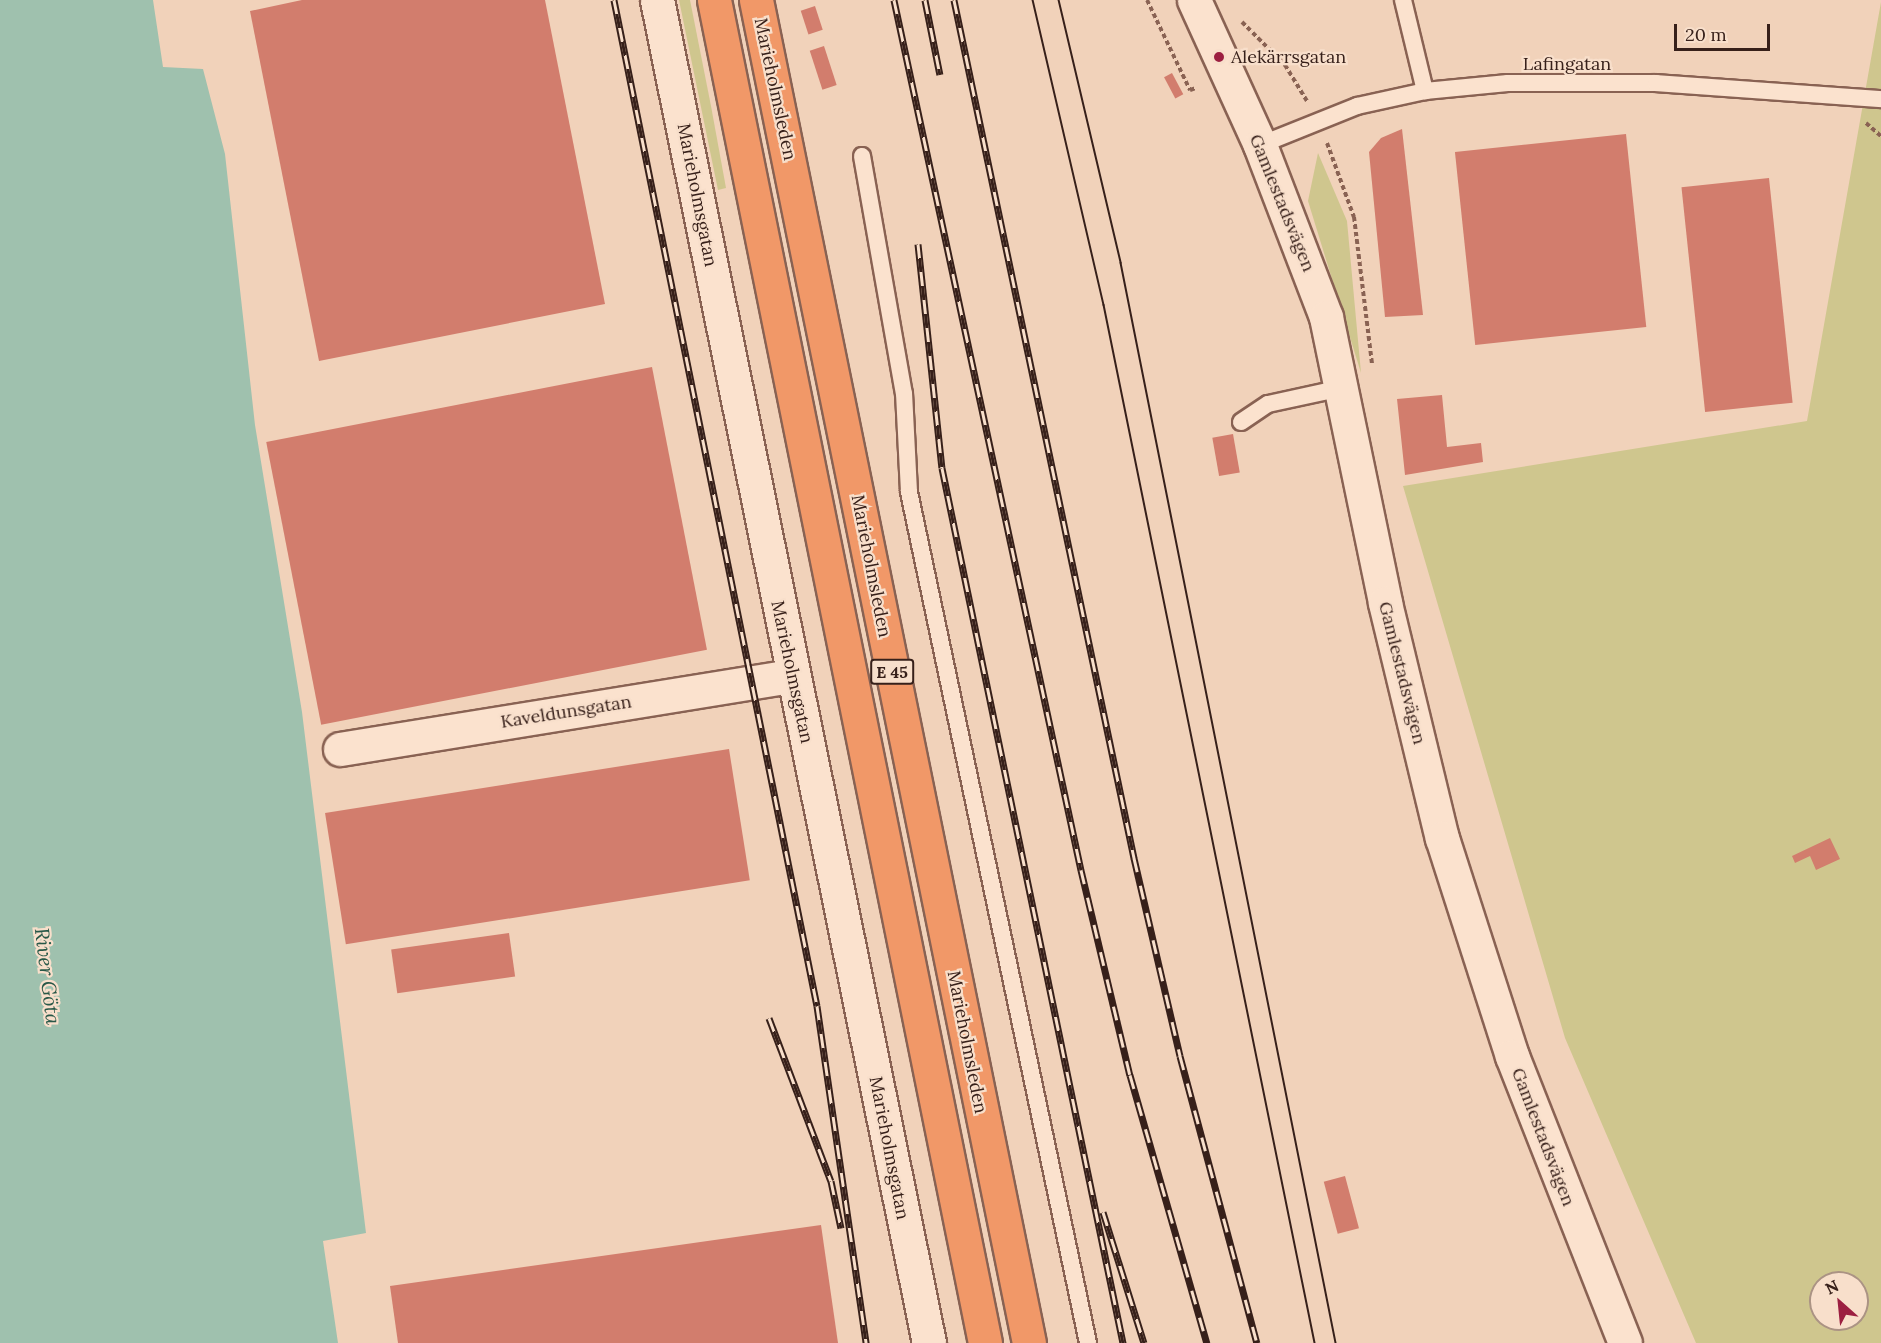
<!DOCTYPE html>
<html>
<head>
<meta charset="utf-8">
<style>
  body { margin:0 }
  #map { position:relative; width:1881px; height:1343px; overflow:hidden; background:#f1d2ba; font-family:Lora,serif }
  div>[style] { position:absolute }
  .green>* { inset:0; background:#cfc68e }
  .water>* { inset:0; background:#9fc1ae }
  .building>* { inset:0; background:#d27d6d; transform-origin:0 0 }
  .path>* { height:4px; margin-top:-2px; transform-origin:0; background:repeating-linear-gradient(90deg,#896253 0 4.5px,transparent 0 7.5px) }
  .roads { filter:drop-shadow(2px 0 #896253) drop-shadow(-2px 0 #896253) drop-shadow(0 2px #896253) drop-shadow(0 -2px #896253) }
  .service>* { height:16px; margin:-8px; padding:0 8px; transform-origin:8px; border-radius:8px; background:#fbe2ce }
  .minor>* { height:33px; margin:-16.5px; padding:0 16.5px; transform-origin:16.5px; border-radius:16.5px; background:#fbe2ce }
  .tertiary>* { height:33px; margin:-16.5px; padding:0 16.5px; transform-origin:16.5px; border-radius:16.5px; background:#fbe2ce }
  .trunk>* { height:33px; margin:-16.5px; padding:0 16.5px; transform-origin:16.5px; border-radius:16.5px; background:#f19868 }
  .tram>* { height:1.5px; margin:-0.75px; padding:0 0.75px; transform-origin:0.75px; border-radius:0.75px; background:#37201a }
  .rail>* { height:7px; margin-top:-3.5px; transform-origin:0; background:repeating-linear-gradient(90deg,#f8dfcb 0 14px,#37201a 0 28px); box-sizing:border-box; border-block:2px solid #37201a }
  .dots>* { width:16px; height:16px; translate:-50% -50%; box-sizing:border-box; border:3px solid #f8dfcb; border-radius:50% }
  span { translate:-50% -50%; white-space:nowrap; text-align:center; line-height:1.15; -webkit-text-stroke:4.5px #f8dfcb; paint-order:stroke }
  .shield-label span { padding:2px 4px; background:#f8dfcb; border:2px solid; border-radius:4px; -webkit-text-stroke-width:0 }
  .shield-label { font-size:16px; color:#37201a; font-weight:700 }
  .poi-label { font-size:18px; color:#37201a }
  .left { translate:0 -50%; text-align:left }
  .street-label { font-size:18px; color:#37201a }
  .water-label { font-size:20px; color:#285848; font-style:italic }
  .north { position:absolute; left:1809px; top:1271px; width:60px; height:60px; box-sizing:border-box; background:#f8dfcb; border:2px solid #ab9384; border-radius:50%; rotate:333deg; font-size:16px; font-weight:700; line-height:24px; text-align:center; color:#37201a }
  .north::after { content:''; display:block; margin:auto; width:21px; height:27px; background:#9c1f41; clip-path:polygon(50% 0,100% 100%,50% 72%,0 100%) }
  .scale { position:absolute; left:1674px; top:24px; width:96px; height:27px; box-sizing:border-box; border:3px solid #37201a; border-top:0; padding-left:8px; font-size:18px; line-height:21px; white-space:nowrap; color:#37201a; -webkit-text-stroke:4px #f8dfcb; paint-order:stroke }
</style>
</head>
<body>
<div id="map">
  <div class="green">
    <i style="clip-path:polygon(679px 0,690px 0,711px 106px,726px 188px,718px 190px)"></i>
    <i style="clip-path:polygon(evenodd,1881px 2px,1881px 1343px,1696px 1343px,1565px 1038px,1403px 486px,1807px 421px,1881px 2px,1821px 1283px,1857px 1283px,1857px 1319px,1821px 1319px,1821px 1283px)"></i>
    <i style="clip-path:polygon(1318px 153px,1347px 221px,1361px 373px,1308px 201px)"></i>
  </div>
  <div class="water">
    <i style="clip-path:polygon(0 0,153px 0,163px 67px,203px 69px,225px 154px,255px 425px,302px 712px,366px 1233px,323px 1241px,338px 1343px,0 1343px)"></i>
  </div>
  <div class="building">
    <i style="clip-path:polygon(302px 0,545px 0,605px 304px,319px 361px,250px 11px)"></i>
    <i style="left:815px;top:6px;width:25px;height:15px;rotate:72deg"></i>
    <i style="left:824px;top:46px;width:41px;height:15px;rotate:72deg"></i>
    <i style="left:1172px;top:73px;width:24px;height:9px;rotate:62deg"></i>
    <i style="clip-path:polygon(1402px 129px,1423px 315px,1385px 317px,1369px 152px,1381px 138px)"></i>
    <i style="left:1626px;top:134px;width:194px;height:172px;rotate:84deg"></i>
    <i style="left:1769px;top:178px;width:226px;height:88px;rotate:84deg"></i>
    <i style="left:652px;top:367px;width:288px;height:393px;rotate:79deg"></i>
    <i style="clip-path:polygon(1442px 395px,1447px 447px,1481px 443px,1483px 462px,1405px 475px,1397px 399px)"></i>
    <i style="left:1233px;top:434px;width:39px;height:21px;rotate:80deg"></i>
    <i style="left:729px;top:749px;width:133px;height:409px;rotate:81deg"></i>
    <i style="clip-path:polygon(1830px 838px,1840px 859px,1816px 870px,1810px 856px,1795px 863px,1792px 856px)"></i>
    <i style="left:509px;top:933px;width:44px;height:119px;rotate:82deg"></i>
    <i style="left:1345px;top:1176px;width:54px;height:22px;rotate:75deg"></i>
    <i style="clip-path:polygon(821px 1225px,838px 1343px,398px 1343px,390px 1286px)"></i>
  </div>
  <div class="path">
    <i style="left:1147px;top:0;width:100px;rotate:64.5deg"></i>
    <i style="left:1190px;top:90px;width:6px;rotate:-18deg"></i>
    <i style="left:1242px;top:22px;width:61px;rotate:45deg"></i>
    <i style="left:1285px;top:65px;width:42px;rotate:58.6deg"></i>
    <i style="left:1866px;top:123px;width:20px;rotate:41deg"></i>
    <i style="left:1327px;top:143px;width:79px;rotate:70deg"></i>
    <i style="left:1354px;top:217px;width:148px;rotate:83deg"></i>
  </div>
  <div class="roads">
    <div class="service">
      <i style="left:1403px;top:0;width:94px;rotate:76.4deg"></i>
      <i style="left:1260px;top:145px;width:105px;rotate:-21.9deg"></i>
      <i style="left:1357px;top:106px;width:70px;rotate:-12.4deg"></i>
      <i style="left:1425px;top:91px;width:83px;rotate:-5.5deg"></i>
      <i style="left:1508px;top:83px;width:148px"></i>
      <i style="left:1656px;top:83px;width:226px;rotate:4.1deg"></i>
      <i style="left:862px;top:156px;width:241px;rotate:80deg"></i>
      <i style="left:904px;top:393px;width:99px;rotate:87.1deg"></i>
      <i style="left:909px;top:492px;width:870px;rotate:78.12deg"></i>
      <i style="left:1241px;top:422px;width:32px;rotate:-34deg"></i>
      <i style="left:1268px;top:404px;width:76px;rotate:-12.2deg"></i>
    </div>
    <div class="minor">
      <i style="left:657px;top:0;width:1370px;rotate:78.55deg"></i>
      <i style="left:340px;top:749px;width:459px;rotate:-9.2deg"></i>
    </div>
    <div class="tertiary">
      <i style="left:1194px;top:0;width:159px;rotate:65.5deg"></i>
      <i style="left:1260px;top:145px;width:184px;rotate:69deg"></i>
      <i style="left:1326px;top:317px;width:292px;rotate:78.3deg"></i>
      <i style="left:1385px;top:603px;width:242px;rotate:76.4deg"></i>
      <i style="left:1442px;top:838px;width:229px;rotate:72.2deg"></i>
      <i style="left:1512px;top:1056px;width:308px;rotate:68.5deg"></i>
    </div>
    <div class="trunk">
      <i style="left:714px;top:0;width:1370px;rotate:78.59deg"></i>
      <i style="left:756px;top:0;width:1370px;rotate:78.51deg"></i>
    </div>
  </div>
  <div class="tram">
    <i style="left:1033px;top:0;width:313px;rotate:76.9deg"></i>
    <i style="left:1104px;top:305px;width:1059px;rotate:78.51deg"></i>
    <i style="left:1059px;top:0;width:270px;rotate:76.7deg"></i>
    <i style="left:1121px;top:263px;width:1101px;rotate:78.74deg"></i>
  </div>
  <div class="rail">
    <i style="left:614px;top:0;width:1026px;rotate:78.59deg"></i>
    <i style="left:817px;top:1006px;width:341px;rotate:81.7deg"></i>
    <i style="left:894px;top:0;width:890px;rotate:77.87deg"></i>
    <i style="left:1081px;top:870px;width:211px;rotate:76.6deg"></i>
    <i style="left:1130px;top:1075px;width:279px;rotate:74deg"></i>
    <i style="left:925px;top:0;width:76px;rotate:78.7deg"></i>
    <i style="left:954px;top:0;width:877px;rotate:78.15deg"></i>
    <i style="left:1134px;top:858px;width:203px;rotate:76.9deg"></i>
    <i style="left:1180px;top:1056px;width:297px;rotate:75deg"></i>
    <i style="left:918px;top:244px;width:225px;rotate:83.9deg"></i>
    <i style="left:942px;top:468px;width:894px;rotate:78.31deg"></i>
    <i style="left:769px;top:1018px;width:174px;rotate:69.2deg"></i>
    <i style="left:831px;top:1181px;width:48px;rotate:78deg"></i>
    <i style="left:1103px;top:1212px;width:137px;rotate:72.6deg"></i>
  </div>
  <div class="dots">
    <i style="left:1219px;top:57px;background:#9c1f41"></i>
  </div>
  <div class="shield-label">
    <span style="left:892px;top:672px">E 45</span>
  </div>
  <div class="poi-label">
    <span class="left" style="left:1231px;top:57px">Alekärrsgatan</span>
  </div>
  <div class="street-label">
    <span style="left:1567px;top:64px">Lafingatan</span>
    <span style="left:775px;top:89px;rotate:78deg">Marieholmsleden</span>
    <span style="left:697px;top:195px;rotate:79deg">Marieholmsgatan</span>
    <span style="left:1282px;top:203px;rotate:68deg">Gamlestadsvägen</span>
    <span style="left:871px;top:566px;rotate:79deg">Marieholmsleden</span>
    <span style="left:792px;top:672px;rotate:78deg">Marieholmsgatan</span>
    <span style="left:1402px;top:673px;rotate:76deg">Gamlestadsvägen</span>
    <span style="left:566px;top:712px;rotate:-9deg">Kaveldunsgatan</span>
    <span style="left:967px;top:1042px;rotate:79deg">Marieholmsleden</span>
    <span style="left:1543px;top:1137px;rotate:69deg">Gamlestadsvägen</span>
    <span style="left:889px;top:1148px;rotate:79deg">Marieholmsgatan</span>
  </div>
  <div class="water-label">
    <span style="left:48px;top:976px;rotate:83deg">River Göta</span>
  </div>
  <div class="north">N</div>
  <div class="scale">20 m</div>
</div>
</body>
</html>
